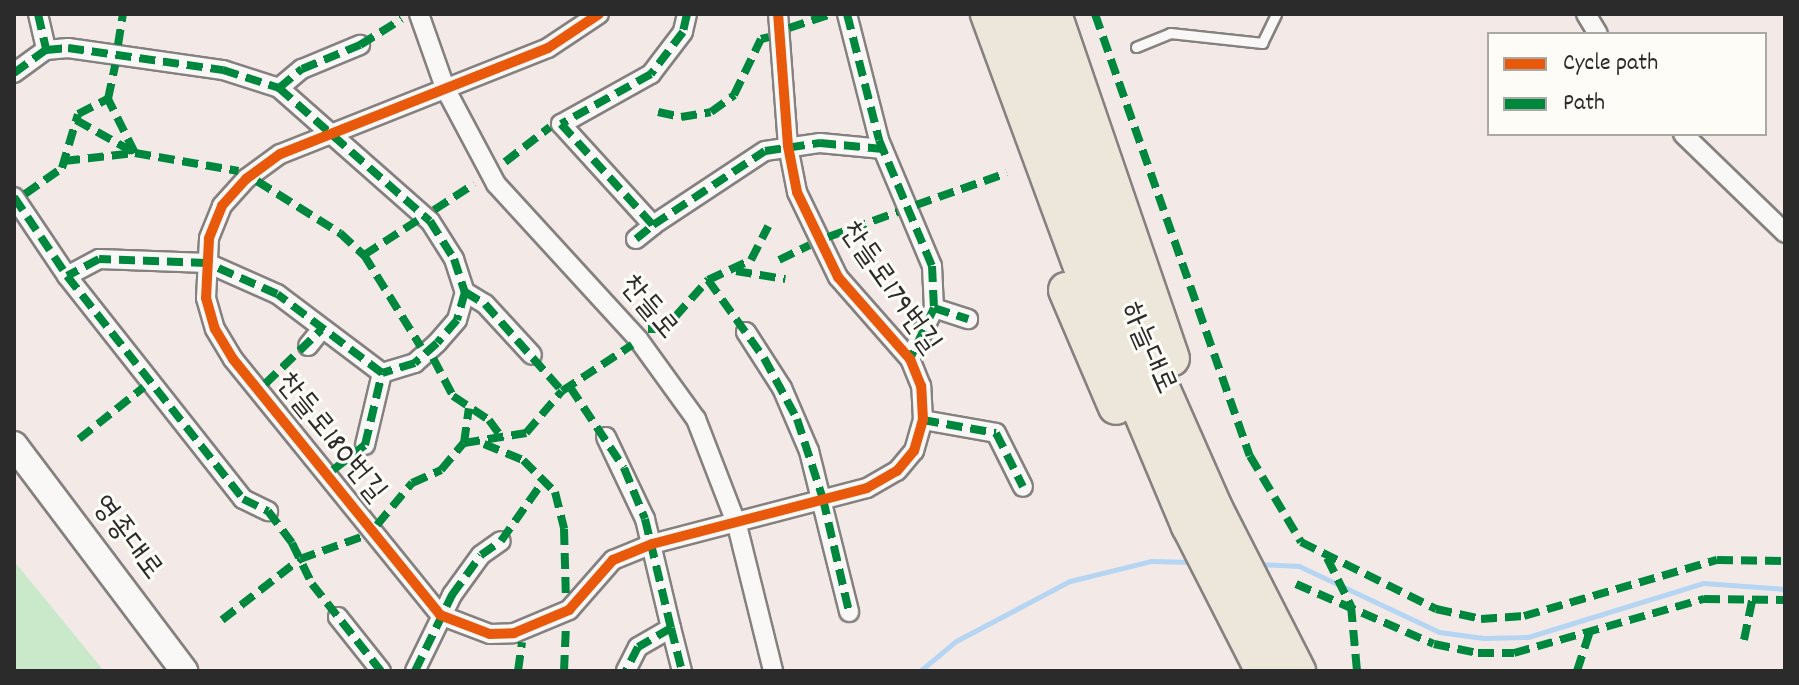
<!DOCTYPE html>
<html>
<head>
<meta charset="utf-8">
<style>
  body { margin:0 }
  #map { position:relative; width:1799px; height:685px; overflow:hidden; background:#f3eae7; font-family:Dekko,"Poor Story",sans-serif }
  div>[style] { position:absolute }
  .green>* { inset:0; background:#cae9ca }
  .stream>* { height:5px; margin:-2.5px; padding:0 2.5px; transform-origin:2.5px; border-radius:2.5px; background:#b5d5f2 }
  .roads { filter:drop-shadow(2px 0 #858180) drop-shadow(-2px 0 #858180) drop-shadow(0 2px #858180) drop-shadow(0 -2px #858180) }
  .lane>* { height:9px; margin:-4.5px; padding:0 4.5px; transform-origin:4.5px; border-radius:4.5px; background:#faf8f6 }
  .street>* { height:18px; margin:-9px; padding:0 9px; transform-origin:9px; border-radius:9px; background:#faf8f6 }
  .secondary>* { height:26px; margin:-13px; padding:0 13px; transform-origin:13px; border-radius:13px; background:#faf8f6 }
  .highway>* { height:34px; margin:-17px; padding:0 17px; transform-origin:17px; border-radius:17px; background:#ede7db }
  .quiet>* { height:8px; margin-top:-4px; transform-origin:0; background:repeating-linear-gradient(90deg,#00873e 0 16px,transparent 0 24px) }
  .cycleway>* { height:10px; margin:-5px; padding:0 5px; transform-origin:5px; border-radius:5px; background:#e8590c }
  span { translate:-50% -50%; white-space:nowrap; text-align:center; line-height:1.15; -webkit-text-stroke:6px #fdfcf7; paint-order:stroke }
  .street-label { font-size:30px; color:#2b2b2b }
  .frame { position:absolute; inset:0; border:16px solid #2b2b2b; pointer-events:none }
  .legend { position:absolute; left:1487px; top:32px; width:280px; height:104px; box-sizing:border-box; background:#fdfcf7; border:2px solid #a9a8a5; margin:0; padding:10px 14px; list-style:none; font-size:24px; color:#2b2b2b }
  .legend li { display:flex; align-items:center; gap:16px; height:40px }
  .legend b { width:40px; border:2px solid #a9a8a5 }
</style>
</head>
<body>
<div id="map">
  <div class="green">
    <i style="clip-path:polygon(14px 561px,104px 671px,14px 671px)"></i>
  </div>
  <div class="stream">
    <i style="left:1258px;top:564px;width:41px;rotate:2.8deg"></i>
    <i style="left:1299px;top:566px;width:155px;rotate:25.2deg"></i>
    <i style="left:1439px;top:632px;width:45px;rotate:7.6deg"></i>
    <i style="left:1484px;top:638px;width:44px;rotate:-1.3deg"></i>
    <i style="left:1528px;top:637px;width:183px;rotate:-17.1deg"></i>
    <i style="left:1703px;top:583px;width:82px;rotate:4.2deg"></i>
    <i style="left:920px;top:671px;width:47px;rotate:-39.8deg"></i>
    <i style="left:956px;top:641px;width:129px;rotate:-27.8deg"></i>
    <i style="left:1070px;top:581px;width:83px;rotate:-13.9deg"></i>
    <i style="left:1151px;top:561px;width:41px;rotate:1.4deg"></i>
  </div>
  <div class="roads">
    <div class="lane">
      <i style="left:1136px;top:47px;width:37px;rotate:-22deg"></i>
      <i style="left:1170px;top:33px;width:93px;rotate:6.2deg"></i>
      <i style="left:1262px;top:43px;width:32px;rotate:-64deg"></i>
    </div>
    <div class="street">
      <i style="left:38px;top:14px;width:37px;rotate:77deg"></i>
      <i style="left:419px;top:14px;width:78px;rotate:70.6deg"></i>
      <i style="left:445px;top:88px;width:109px;rotate:62deg"></i>
      <i style="left:496px;top:184px;width:210px;rotate:47.5deg"></i>
      <i style="left:638px;top:339px;width:99px;rotate:54.1deg"></i>
      <i style="left:696px;top:419px;width:114px;rotate:68.9deg"></i>
      <i style="left:737px;top:525px;width:150px;rotate:76.1deg"></i>
      <i style="left:599px;top:14px;width:61px;rotate:146.3deg"></i>
      <i style="left:548px;top:48px;width:288px;rotate:158.4deg"></i>
      <i style="left:280px;top:154px;width:42px;rotate:143.7deg"></i>
      <i style="left:246px;top:179px;width:36px;rotate:132deg"></i>
      <i style="left:222px;top:206px;width:35px;rotate:112deg"></i>
      <i style="left:209px;top:239px;width:59px;rotate:92.9deg"></i>
      <i style="left:206px;top:298px;width:32px;rotate:74deg"></i>
      <i style="left:215px;top:329px;width:35px;rotate:59deg"></i>
      <i style="left:233px;top:359px;width:329px;rotate:51deg"></i>
      <i style="left:440px;top:615px;width:53px;rotate:20.8deg"></i>
      <i style="left:490px;top:634px;width:24px;rotate:-2deg"></i>
      <i style="left:514px;top:633px;width:60px;rotate:-22.7deg"></i>
      <i style="left:569px;top:610px;width:67px;rotate:-48.7deg"></i>
      <i style="left:613px;top:560px;width:42px;rotate:-22.3deg"></i>
      <i style="left:652px;top:544px;width:222px;rotate:-14.6deg"></i>
      <i style="left:867px;top:488px;width:34px;rotate:-30deg"></i>
      <i style="left:897px;top:471px;width:26px;rotate:-50deg"></i>
      <i style="left:914px;top:451px;width:32px;rotate:-74deg"></i>
      <i style="left:923px;top:420px;width:34px;rotate:-93deg"></i>
      <i style="left:921px;top:386px;width:29px;rotate:-112deg"></i>
      <i style="left:910px;top:359px;width:109px;rotate:-131.3deg"></i>
      <i style="left:838px;top:277px;width:94px;rotate:-115.8deg"></i>
      <i style="left:797px;top:192px;width:47px;rotate:-101.1deg"></i>
      <i style="left:788px;top:146px;width:132px;rotate:-94.3deg"></i>
      <i style="left:687px;top:14px;width:18px;rotate:103deg"></i>
      <i style="left:683px;top:32px;width:53px;rotate:127.3deg"></i>
      <i style="left:651px;top:74px;width:103px;rotate:150.9deg"></i>
      <i style="left:561px;top:124px;width:137px;rotate:47.7deg"></i>
      <i style="left:653px;top:225px;width:134px;rotate:-33.5deg"></i>
      <i style="left:765px;top:151px;width:56px;rotate:-8.3deg"></i>
      <i style="left:820px;top:143px;width:63px;rotate:5.4deg"></i>
      <i style="left:847px;top:14px;width:130px;rotate:75.7deg"></i>
      <i style="left:879px;top:140px;width:137px;rotate:67.2deg"></i>
      <i style="left:932px;top:266px;width:42px;rotate:87.3deg"></i>
      <i style="left:934px;top:308px;width:56px;rotate:115.2deg"></i>
      <i style="left:1586px;top:14px;width:23px;rotate:59deg"></i>
      <i style="left:14px;top:73px;width:39px;rotate:-36deg"></i>
      <i style="left:46px;top:50px;width:22px;rotate:-5deg"></i>
      <i style="left:68px;top:48px;width:157px;rotate:8.1deg"></i>
      <i style="left:223px;top:70px;width:59px;rotate:17.8deg"></i>
      <i style="left:279px;top:88px;width:201px;rotate:41.4deg"></i>
      <i style="left:430px;top:221px;width:45px;rotate:57.7deg"></i>
      <i style="left:454px;top:259px;width:35px;rotate:72deg"></i>
      <i style="left:465px;top:292px;width:29px;rotate:106deg"></i>
      <i style="left:457px;top:320px;width:30px;rotate:131deg"></i>
      <i style="left:437px;top:343px;width:30px;rotate:138deg"></i>
      <i style="left:415px;top:363px;width:34px;rotate:163deg"></i>
      <i style="left:382px;top:373px;width:131px;rotate:-143deg"></i>
      <i style="left:277px;top:294px;width:77px;rotate:-156.1deg"></i>
      <i style="left:207px;top:263px;width:108px;rotate:-177.9deg"></i>
      <i style="left:99px;top:259px;width:36px;rotate:152deg"></i>
      <i style="left:279px;top:88px;width:30px;rotate:-40deg"></i>
      <i style="left:302px;top:69px;width:63px;rotate:-22.5deg"></i>
      <i style="left:1683px;top:134px;width:142px;rotate:44.1deg"></i>
      <i style="left:14px;top:197px;width:95px;rotate:56.1deg"></i>
      <i style="left:67px;top:276px;width:284px;rotate:51.7deg"></i>
      <i style="left:243px;top:499px;width:28px;rotate:26deg"></i>
      <i style="left:636px;top:239px;width:22px;rotate:-39deg"></i>
      <i style="left:465px;top:292px;width:23px;rotate:31deg"></i>
      <i style="left:485px;top:304px;width:69px;rotate:47.3deg"></i>
      <i style="left:934px;top:308px;width:36px;rotate:18deg"></i>
      <i style="left:746px;top:332px;width:67px;rotate:57.3deg"></i>
      <i style="left:782px;top:388px;width:69px;rotate:66.8deg"></i>
      <i style="left:809px;top:451px;width:166px;rotate:76deg"></i>
      <i style="left:308px;top:346px;width:21px;rotate:-51deg"></i>
      <i style="left:923px;top:420px;width:74px;rotate:10.1deg"></i>
      <i style="left:996px;top:433px;width:60px;rotate:63.4deg"></i>
      <i style="left:606px;top:437px;width:91px;rotate:64.6deg"></i>
      <i style="left:645px;top:519px;width:112px;rotate:76.6deg"></i>
      <i style="left:671px;top:628px;width:38px;rotate:150deg"></i>
      <i style="left:638px;top:647px;width:27px;rotate:117deg"></i>
      <i style="left:365px;top:445px;width:74px;rotate:-76.7deg"></i>
      <i style="left:338px;top:617px;width:69px;rotate:51.5deg"></i>
      <i style="left:671px;top:628px;width:44px;rotate:75.7deg"></i>
      <i style="left:415px;top:671px;width:85px;rotate:-64deg"></i>
      <i style="left:452px;top:595px;width:49px;rotate:-54.1deg"></i>
      <i style="left:481px;top:555px;width:24px;rotate:-35deg"></i>
    </div>
    <div class="secondary">
      <i style="left:14px;top:445px;width:283px;rotate:53deg"></i>
    </div>
    <div class="highway">
      <i style="left:988px;top:14px;width:295px;rotate:69.8deg"></i>
      <i style="left:1090px;top:291px;width:255px;rotate:67.2deg"></i>
      <i style="left:1189px;top:526px;width:163px;rotate:63deg"></i>
      <i style="left:1023px;top:14px;width:307px;rotate:70.6deg"></i>
      <i style="left:1125px;top:304px;width:223px;rotate:66.2deg"></i>
      <i style="left:1215px;top:508px;width:183px;rotate:63deg"></i>
      <i style="left:1054px;top:14px;width:364px;rotate:71.1deg"></i>
      <i style="left:1066px;top:290px;width:127px;rotate:66.9deg"></i>
    </div>
  </div>
  <div class="quiet">
    <i style="left:38px;top:14px;width:37px;rotate:77deg"></i>
    <i style="left:687px;top:14px;width:18px;rotate:103deg"></i>
    <i style="left:683px;top:32px;width:53px;rotate:127.3deg"></i>
    <i style="left:651px;top:74px;width:103px;rotate:150.9deg"></i>
    <i style="left:561px;top:124px;width:137px;rotate:47.7deg"></i>
    <i style="left:653px;top:225px;width:134px;rotate:-33.5deg"></i>
    <i style="left:765px;top:151px;width:56px;rotate:-8.3deg"></i>
    <i style="left:820px;top:143px;width:63px;rotate:5.4deg"></i>
    <i style="left:847px;top:14px;width:130px;rotate:75.7deg"></i>
    <i style="left:879px;top:140px;width:137px;rotate:67.2deg"></i>
    <i style="left:932px;top:266px;width:42px;rotate:87.3deg"></i>
    <i style="left:934px;top:308px;width:56px;rotate:115.2deg"></i>
    <i style="left:1095px;top:14px;width:468px;rotate:70.7deg"></i>
    <i style="left:1250px;top:456px;width:100px;rotate:59.3deg"></i>
    <i style="left:1301px;top:542px;width:151px;rotate:26.4deg"></i>
    <i style="left:1436px;top:609px;width:46px;rotate:12.5deg"></i>
    <i style="left:1481px;top:619px;width:43px;rotate:-4deg"></i>
    <i style="left:1524px;top:616px;width:201px;rotate:-16.2deg"></i>
    <i style="left:1717px;top:560px;width:68px;rotate:0.8deg"></i>
    <i style="left:789px;top:28px;width:44px;rotate:-18.4deg"></i>
    <i style="left:118px;top:45px;width:31px;rotate:-81deg"></i>
    <i style="left:14px;top:73px;width:39px;rotate:-36deg"></i>
    <i style="left:46px;top:50px;width:22px;rotate:-5deg"></i>
    <i style="left:68px;top:48px;width:157px;rotate:8.1deg"></i>
    <i style="left:223px;top:70px;width:59px;rotate:17.8deg"></i>
    <i style="left:279px;top:88px;width:201px;rotate:41.4deg"></i>
    <i style="left:430px;top:221px;width:45px;rotate:57.7deg"></i>
    <i style="left:454px;top:259px;width:35px;rotate:72deg"></i>
    <i style="left:465px;top:292px;width:29px;rotate:106deg"></i>
    <i style="left:457px;top:320px;width:30px;rotate:131deg"></i>
    <i style="left:437px;top:343px;width:30px;rotate:138deg"></i>
    <i style="left:415px;top:363px;width:34px;rotate:163deg"></i>
    <i style="left:382px;top:373px;width:131px;rotate:-143deg"></i>
    <i style="left:277px;top:294px;width:77px;rotate:-156.1deg"></i>
    <i style="left:207px;top:263px;width:108px;rotate:-177.9deg"></i>
    <i style="left:99px;top:259px;width:36px;rotate:152deg"></i>
    <i style="left:279px;top:88px;width:30px;rotate:-40deg"></i>
    <i style="left:302px;top:69px;width:63px;rotate:-22.5deg"></i>
    <i style="left:360px;top:45px;width:49px;rotate:-31.8deg"></i>
    <i style="left:658px;top:112px;width:24px;rotate:12deg"></i>
    <i style="left:681px;top:117px;width:30px;rotate:-9deg"></i>
    <i style="left:711px;top:112px;width:29px;rotate:-36deg"></i>
    <i style="left:734px;top:95px;width:62px;rotate:-64.3deg"></i>
    <i style="left:761px;top:39px;width:8px;rotate:-14deg"></i>
    <i style="left:76px;top:120px;width:68px;rotate:29.2deg"></i>
    <i style="left:135px;top:153px;width:105px;rotate:9.9deg"></i>
    <i style="left:64px;top:161px;width:71px;rotate:-6.4deg"></i>
    <i style="left:135px;top:153px;width:60px;rotate:-116.6deg"></i>
    <i style="left:505px;top:162px;width:57px;rotate:-37.9deg"></i>
    <i style="left:257px;top:181px;width:98px;rotate:32.1deg"></i>
    <i style="left:340px;top:233px;width:33px;rotate:43deg"></i>
    <i style="left:364px;top:255px;width:108px;rotate:58.2deg"></i>
    <i style="left:25px;top:194px;width:45px;rotate:-35.1deg"></i>
    <i style="left:62px;top:168px;width:56px;rotate:-73.5deg"></i>
    <i style="left:78px;top:114px;width:34px;rotate:-27deg"></i>
    <i style="left:108px;top:99px;width:35px;rotate:-78deg"></i>
    <i style="left:14px;top:197px;width:95px;rotate:56.1deg"></i>
    <i style="left:67px;top:276px;width:284px;rotate:51.7deg"></i>
    <i style="left:243px;top:499px;width:28px;rotate:26deg"></i>
    <i style="left:268px;top:511px;width:40px;rotate:53deg"></i>
    <i style="left:292px;top:543px;width:46px;rotate:64deg"></i>
    <i style="left:312px;top:584px;width:111px;rotate:51.6deg"></i>
    <i style="left:916px;top:205px;width:96px;rotate:-19.4deg"></i>
    <i style="left:434px;top:210px;width:48px;rotate:-33deg"></i>
    <i style="left:828px;top:237px;width:74px;rotate:-19.7deg"></i>
    <i style="left:636px;top:239px;width:22px;rotate:-39deg"></i>
    <i style="left:364px;top:255px;width:64px;rotate:-32.9deg"></i>
    <i style="left:779px;top:260px;width:34px;rotate:-26deg"></i>
    <i style="left:736px;top:271px;width:50px;rotate:9.3deg"></i>
    <i style="left:708px;top:280px;width:96px;rotate:54.3deg"></i>
    <i style="left:764px;top:358px;width:69px;rotate:61.6deg"></i>
    <i style="left:797px;top:419px;width:84px;rotate:72deg"></i>
    <i style="left:823px;top:499px;width:116px;rotate:77deg"></i>
    <i style="left:465px;top:292px;width:23px;rotate:31deg"></i>
    <i style="left:485px;top:304px;width:116px;rotate:48.5deg"></i>
    <i style="left:934px;top:308px;width:36px;rotate:18deg"></i>
    <i style="left:648px;top:329px;width:11px"></i>
    <i style="left:659px;top:329px;width:20px;rotate:-37deg"></i>
    <i style="left:675px;top:317px;width:50px;rotate:-48.3deg"></i>
    <i style="left:708px;top:280px;width:47px;rotate:-24.9deg"></i>
    <i style="left:751px;top:260px;width:38px;rotate:-63deg"></i>
    <i style="left:433px;top:358px;width:43px;rotate:62.2deg"></i>
    <i style="left:453px;top:396px;width:43px;rotate:33.7deg"></i>
    <i style="left:489px;top:420px;width:24px;rotate:54deg"></i>
    <i style="left:265px;top:384px;width:78px;rotate:-44deg"></i>
    <i style="left:570px;top:387px;width:97px;rotate:56.3deg"></i>
    <i style="left:624px;top:468px;width:55px;rotate:67.6deg"></i>
    <i style="left:645px;top:519px;width:112px;rotate:76.6deg"></i>
    <i style="left:671px;top:628px;width:38px;rotate:150deg"></i>
    <i style="left:638px;top:647px;width:27px;rotate:117deg"></i>
    <i style="left:923px;top:420px;width:74px;rotate:10.1deg"></i>
    <i style="left:996px;top:433px;width:60px;rotate:63.4deg"></i>
    <i style="left:79px;top:439px;width:83px;rotate:-38.7deg"></i>
    <i style="left:464px;top:443px;width:35px;rotate:-82deg"></i>
    <i style="left:484px;top:444px;width:42px;rotate:22.3deg"></i>
    <i style="left:523px;top:460px;width:45px;rotate:45deg"></i>
    <i style="left:555px;top:492px;width:38px;rotate:76deg"></i>
    <i style="left:564px;top:529px;width:70px;rotate:88.4deg"></i>
    <i style="left:333px;top:470px;width:41px;rotate:-38deg"></i>
    <i style="left:365px;top:445px;width:74px;rotate:-76.7deg"></i>
    <i style="left:377px;top:525px;width:55px;rotate:-50.2deg"></i>
    <i style="left:412px;top:483px;width:32px;rotate:-24deg"></i>
    <i style="left:441px;top:470px;width:35px;rotate:-50deg"></i>
    <i style="left:464px;top:443px;width:63px;rotate:-9.2deg"></i>
    <i style="left:526px;top:433px;width:55px;rotate:-49.4deg"></i>
    <i style="left:562px;top:391px;width:84px;rotate:-33.3deg"></i>
    <i style="left:1327px;top:558px;width:54px;rotate:63.4deg"></i>
    <i style="left:1351px;top:606px;width:65px;rotate:84.7deg"></i>
    <i style="left:1296px;top:584px;width:150px;rotate:23.5deg"></i>
    <i style="left:1434px;top:644px;width:45px;rotate:11.6deg"></i>
    <i style="left:1478px;top:653px;width:36px"></i>
    <i style="left:1514px;top:653px;width:198px;rotate:-15.9deg"></i>
    <i style="left:1704px;top:599px;width:81px;rotate:0.7deg"></i>
    <i style="left:222px;top:620px;width:99px;rotate:-38deg"></i>
    <i style="left:300px;top:559px;width:68px;rotate:-19.8deg"></i>
    <i style="left:671px;top:628px;width:44px;rotate:75.7deg"></i>
    <i style="left:1744px;top:640px;width:45px;rotate:-78.4deg"></i>
    <i style="left:415px;top:671px;width:85px;rotate:-64deg"></i>
    <i style="left:452px;top:595px;width:49px;rotate:-54.1deg"></i>
    <i style="left:481px;top:555px;width:24px;rotate:-35deg"></i>
    <i style="left:501px;top:541px;width:75px;rotate:-54.8deg"></i>
    <i style="left:518px;top:671px;width:29px;rotate:-82deg"></i>
    <i style="left:564px;top:671px;width:45px;rotate:-87.5deg"></i>
    <i style="left:1577px;top:671px;width:40px;rotate:-72deg"></i>
  </div>
  <div class="cycleway">
    <i style="left:599px;top:14px;width:61px;rotate:146.3deg"></i>
    <i style="left:548px;top:48px;width:288px;rotate:158.4deg"></i>
    <i style="left:280px;top:154px;width:42px;rotate:143.7deg"></i>
    <i style="left:246px;top:179px;width:36px;rotate:132deg"></i>
    <i style="left:222px;top:206px;width:35px;rotate:112deg"></i>
    <i style="left:209px;top:239px;width:59px;rotate:92.9deg"></i>
    <i style="left:206px;top:298px;width:32px;rotate:74deg"></i>
    <i style="left:215px;top:329px;width:35px;rotate:59deg"></i>
    <i style="left:233px;top:359px;width:329px;rotate:51deg"></i>
    <i style="left:440px;top:615px;width:53px;rotate:20.8deg"></i>
    <i style="left:490px;top:634px;width:24px;rotate:-2deg"></i>
    <i style="left:514px;top:633px;width:60px;rotate:-22.7deg"></i>
    <i style="left:569px;top:610px;width:67px;rotate:-48.7deg"></i>
    <i style="left:613px;top:560px;width:42px;rotate:-22.3deg"></i>
    <i style="left:652px;top:544px;width:222px;rotate:-14.6deg"></i>
    <i style="left:867px;top:488px;width:34px;rotate:-30deg"></i>
    <i style="left:897px;top:471px;width:26px;rotate:-50deg"></i>
    <i style="left:914px;top:451px;width:32px;rotate:-74deg"></i>
    <i style="left:923px;top:420px;width:34px;rotate:-93deg"></i>
    <i style="left:921px;top:386px;width:29px;rotate:-112deg"></i>
    <i style="left:910px;top:359px;width:109px;rotate:-131.3deg"></i>
    <i style="left:838px;top:277px;width:94px;rotate:-115.8deg"></i>
    <i style="left:797px;top:192px;width:47px;rotate:-101.1deg"></i>
    <i style="left:788px;top:146px;width:132px;rotate:-94.3deg"></i>
  </div>
  <div class="street-label">
    <span style="left:888px;top:289px;rotate:55deg">찬들로179번길</span>
    <span style="left:647px;top:309px;rotate:50deg">찬들로</span>
    <span style="left:1146px;top:349px;rotate:66deg">하늘대로</span>
    <span style="left:329px;top:439px;rotate:51deg">찬들로180번길</span>
    <span style="left:125px;top:539px;rotate:53deg">영종대로</span>
  </div>
  <div class="frame"></div>
  <ul class="legend">
  <li><b style="height:10px;background:#e8590c"></b>Cycle path</li>
  <li><b style="height:10px;background:#00873e"></b>Path</li>
  </ul>
</div>
</body>
</html>
